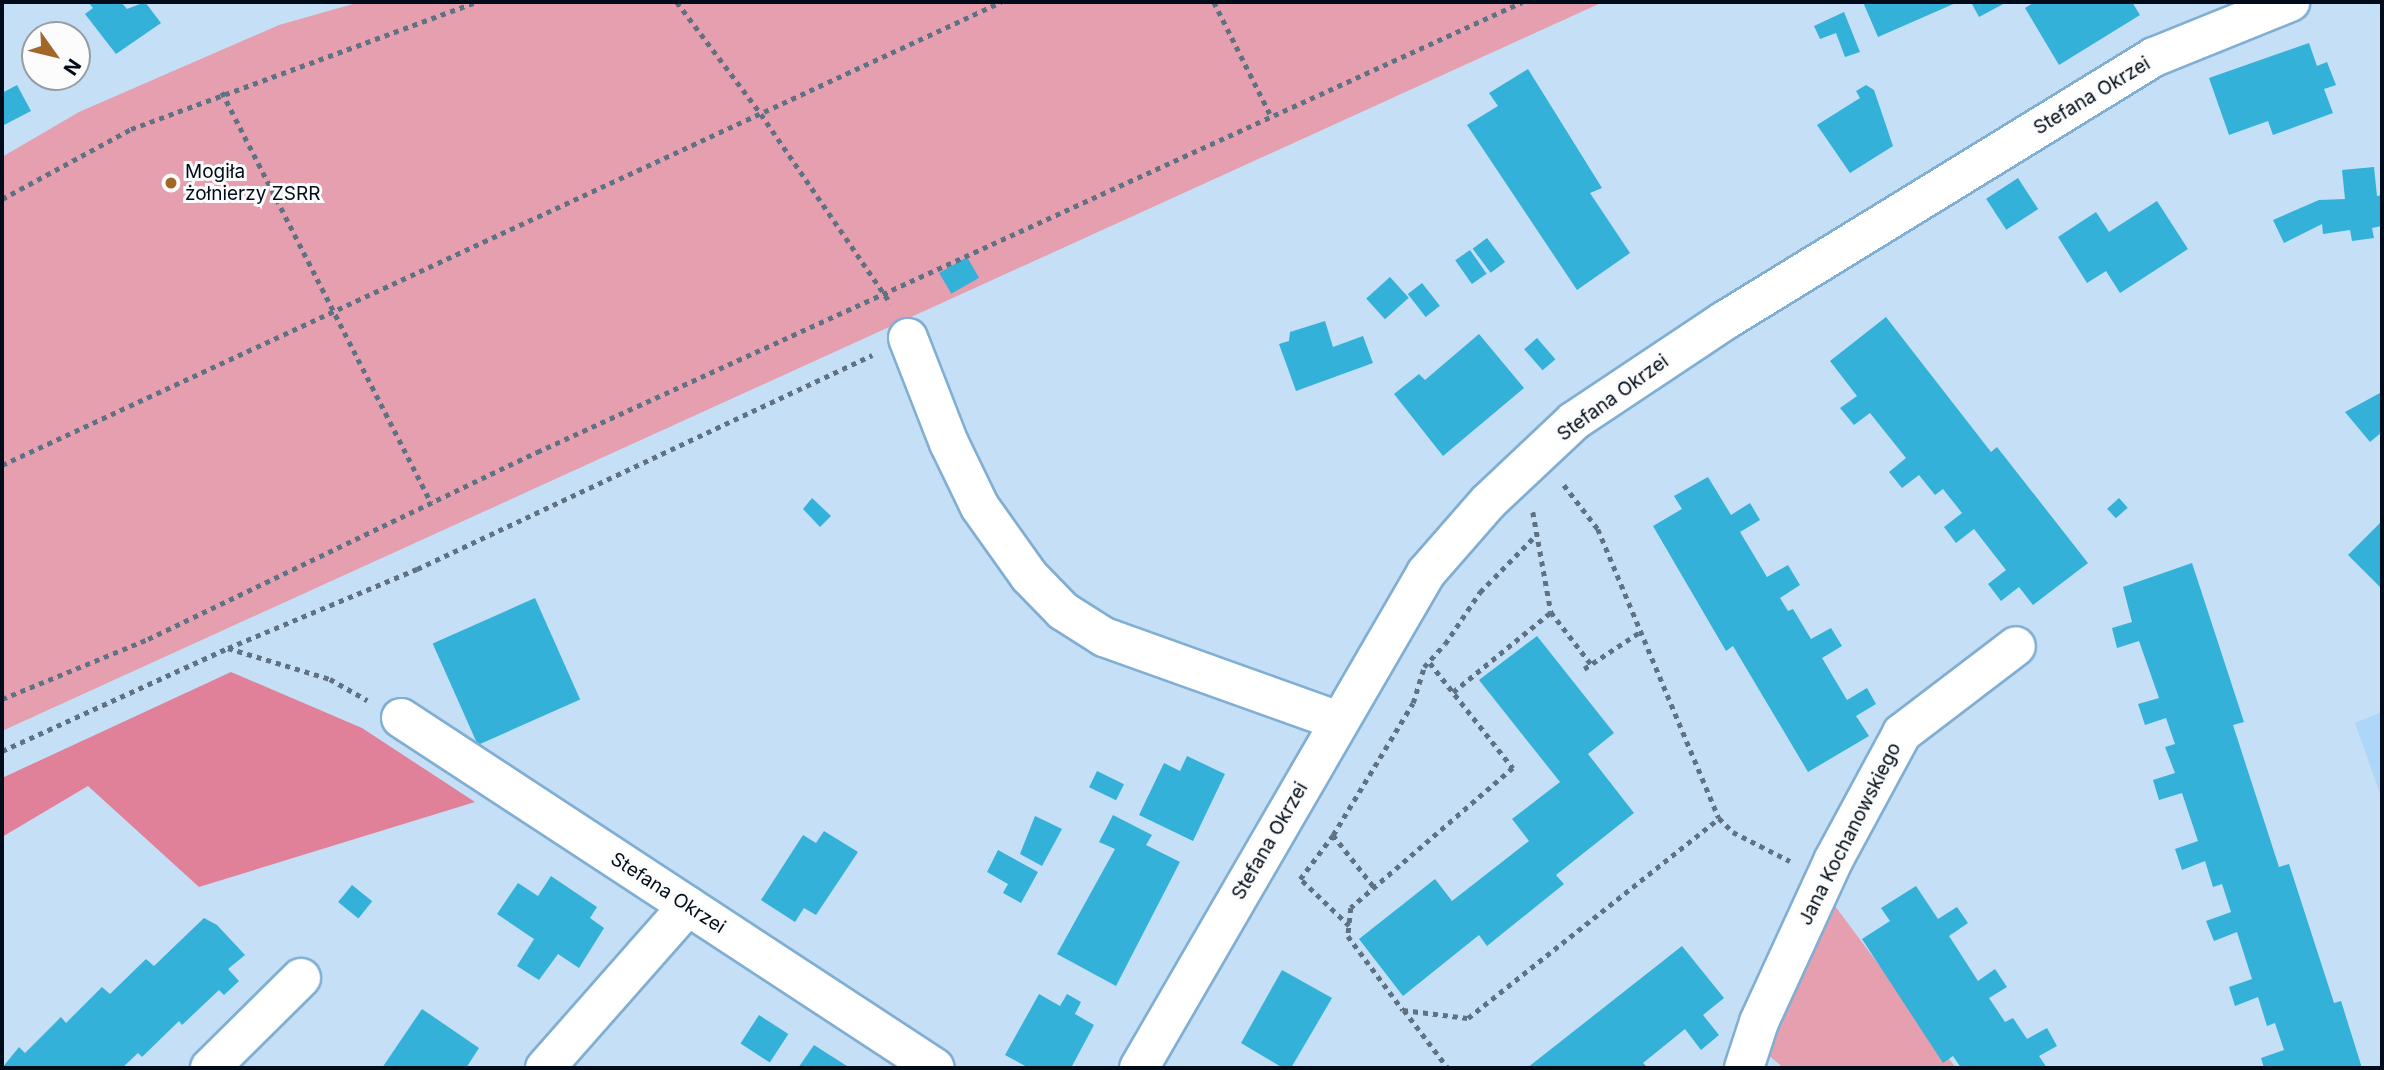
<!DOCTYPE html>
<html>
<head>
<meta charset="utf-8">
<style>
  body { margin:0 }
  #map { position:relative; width:2384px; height:1070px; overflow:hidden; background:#c4dff6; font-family:Inter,sans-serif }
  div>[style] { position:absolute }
  .built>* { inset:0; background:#add6f9 }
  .green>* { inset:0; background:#e59faf }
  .forest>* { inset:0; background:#e08199 }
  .building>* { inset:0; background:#34b1d9; transform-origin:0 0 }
  .path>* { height:4.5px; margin-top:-2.25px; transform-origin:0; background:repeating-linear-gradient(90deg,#5f7284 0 5px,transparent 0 10px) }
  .roads { filter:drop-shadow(2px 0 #81aed3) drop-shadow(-2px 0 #81aed3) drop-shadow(0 2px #81aed3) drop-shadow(0 -2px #81aed3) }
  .minor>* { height:38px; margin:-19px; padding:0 19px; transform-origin:19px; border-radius:19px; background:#fff }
  .dots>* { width:19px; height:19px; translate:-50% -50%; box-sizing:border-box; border:4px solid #fcfcfc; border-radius:50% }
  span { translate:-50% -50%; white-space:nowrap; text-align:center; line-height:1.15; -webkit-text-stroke:6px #fcfcfc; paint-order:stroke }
  .street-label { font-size:19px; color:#000c19 }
  .poi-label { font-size:19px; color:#000c19 }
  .left { translate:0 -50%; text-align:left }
  .frame { position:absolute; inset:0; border:4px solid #000c19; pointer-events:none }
  .north { position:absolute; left:21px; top:21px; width:70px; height:70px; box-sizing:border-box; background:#fcfcfc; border:2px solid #979ca1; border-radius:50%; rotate:124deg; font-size:19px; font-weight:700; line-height:28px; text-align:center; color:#000c19 }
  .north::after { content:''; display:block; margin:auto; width:24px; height:32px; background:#a26728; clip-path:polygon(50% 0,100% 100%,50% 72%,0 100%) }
</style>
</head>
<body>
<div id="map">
  <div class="built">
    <i style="clip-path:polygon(2382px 712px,2382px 799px,2355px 723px)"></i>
  </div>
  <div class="green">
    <i style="clip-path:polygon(360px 2px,1603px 2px,2px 731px,2px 157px,79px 112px,279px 25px)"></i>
    <i style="clip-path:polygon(1829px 898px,1956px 1068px,1784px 1068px,1768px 1055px)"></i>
  </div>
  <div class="forest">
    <i style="clip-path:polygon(231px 672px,362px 728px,475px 802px,199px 887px,88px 786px,2px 837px,2px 778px)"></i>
  </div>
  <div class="building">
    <i style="clip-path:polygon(88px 2px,121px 2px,127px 9px,145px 2px,161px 23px,116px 54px,85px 14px,93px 8px)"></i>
    <i style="clip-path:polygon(1863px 2px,1958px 2px,1878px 37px)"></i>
    <i style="clip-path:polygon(1971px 2px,2007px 2px,1979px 17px)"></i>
    <i style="clip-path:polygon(2035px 2px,2132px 2px,2140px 15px,2059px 65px,2025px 8px)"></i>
    <i style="clip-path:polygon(1844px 12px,1860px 52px,1845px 57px,1836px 33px,1820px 39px,1814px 26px)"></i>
    <i style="clip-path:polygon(2309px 43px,2317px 66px,2327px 62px,2336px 85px,2324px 89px,2333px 113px,2273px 135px,2268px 121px,2229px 135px,2209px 78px)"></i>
    <i style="clip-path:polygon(1528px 69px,1602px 188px,1590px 193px,1630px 253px,1577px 290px,1467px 125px,1498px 106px,1489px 93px)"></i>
    <i style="clip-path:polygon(17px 85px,31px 111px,2px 126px,2px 93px)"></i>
    <i style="clip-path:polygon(1866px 85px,1874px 90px,1893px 146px,1850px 173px,1817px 125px,1860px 98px,1856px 91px)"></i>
    <i style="clip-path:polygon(2374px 167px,2377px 196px,2382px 195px,2382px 226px,2372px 228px,2374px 238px,2352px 241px,2350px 230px,2323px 234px,2322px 224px,2284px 243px,2273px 220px,2319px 200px,2345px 199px,2342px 170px)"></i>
    <i style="left:2018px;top:178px;width:37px;height:38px;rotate:57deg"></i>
    <i style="clip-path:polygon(2157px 201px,2188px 249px,2120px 293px,2106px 271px,2087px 283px,2058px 237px,2096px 212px,2109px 232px)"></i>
    <i style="left:1487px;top:238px;width:30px;height:18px;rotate:53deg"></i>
    <i style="left:1470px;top:250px;width:29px;height:18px;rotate:55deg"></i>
    <i style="left:967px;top:257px;width:24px;height:32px;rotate:60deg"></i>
    <i style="left:1390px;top:277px;width:28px;height:32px;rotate:48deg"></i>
    <i style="left:1422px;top:283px;width:29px;height:18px;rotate:52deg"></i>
    <i style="clip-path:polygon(1886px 317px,1991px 452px,1997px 447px,2088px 563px,2033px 605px,2019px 587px,2001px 601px,1988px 584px,2006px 570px,1974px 529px,1956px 543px,1944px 527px,1962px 513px,1943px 489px,1935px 495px,1919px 475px,1902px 488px,1889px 472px,1906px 458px,1870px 413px,1854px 425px,1840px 408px,1857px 396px,1830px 361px)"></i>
    <i style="clip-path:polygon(1325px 321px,1333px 347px,1363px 336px,1373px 363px,1296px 391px,1279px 344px,1289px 341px,1290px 332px)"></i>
    <i style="clip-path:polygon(1479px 334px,1524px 388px,1443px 456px,1394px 394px,1419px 374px,1425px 380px)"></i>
    <i style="left:1537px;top:338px;width:28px;height:17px;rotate:49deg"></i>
    <i style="clip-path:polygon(2380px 393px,2382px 432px,2370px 442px,2345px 412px)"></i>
    <i style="clip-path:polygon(1708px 477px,1731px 515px,1750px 503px,1760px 520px,1740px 532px,1767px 577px,1788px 565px,1800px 585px,1780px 598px,1788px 611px,1793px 609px,1811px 639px,1831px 628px,1842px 646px,1822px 658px,1847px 700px,1867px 688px,1876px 704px,1856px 716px,1869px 736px,1808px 772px,1733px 646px,1726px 651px,1653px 526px,1682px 509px,1674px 496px)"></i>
    <i style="clip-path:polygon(812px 498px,831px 516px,820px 527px,803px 509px)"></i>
    <i style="left:2119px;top:498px;width:13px;height:16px;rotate:48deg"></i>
    <i style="clip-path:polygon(2382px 521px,2382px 589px,2348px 555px)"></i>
    <i style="clip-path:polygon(2192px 563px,2244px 722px,2233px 725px,2279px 867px,2289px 864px,2334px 1003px,2341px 1001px,2362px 1068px,2264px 1068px,2261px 1058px,2284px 1050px,2275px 1023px,2267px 1026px,2258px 997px,2235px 1006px,2229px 987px,2252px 979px,2237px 932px,2214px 941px,2206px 921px,2231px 912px,2222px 884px,2213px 887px,2205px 861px,2182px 870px,2175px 849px,2198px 841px,2182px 793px,2159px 800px,2153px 780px,2175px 773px,2165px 747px,2175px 744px,2166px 718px,2145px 725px,2138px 704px,2159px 698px,2139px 641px,2117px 648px,2112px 628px,2132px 622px,2123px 587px)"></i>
    <i style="left:535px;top:598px;width:111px;height:112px;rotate:66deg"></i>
    <i style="clip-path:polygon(1537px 636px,1614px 733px,1588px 754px,1634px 813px,1556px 875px,1564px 884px,1487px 946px,1479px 935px,1403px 996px,1359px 939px,1435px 879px,1452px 901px,1529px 841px,1512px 819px,1560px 782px,1479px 680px)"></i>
    <i style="clip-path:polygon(1187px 756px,1225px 774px,1193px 841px,1139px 815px,1164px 763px,1180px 771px)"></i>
    <i style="left:1097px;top:771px;width:30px;height:18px;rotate:26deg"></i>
    <i style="clip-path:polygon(1113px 815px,1152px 835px,1146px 845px,1180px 862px,1116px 986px,1057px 954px,1115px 849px,1099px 842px)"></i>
    <i style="clip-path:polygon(1035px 816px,1062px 829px,1042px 866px,1020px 854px)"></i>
    <i style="clip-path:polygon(824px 831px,858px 852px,816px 915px,804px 908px,795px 922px,761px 900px,803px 835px,816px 843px)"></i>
    <i style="clip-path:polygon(998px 850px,1038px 872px,1021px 903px,1003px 893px,1008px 884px,987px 872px)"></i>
    <i style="clip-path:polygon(551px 876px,597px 907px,590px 918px,604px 928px,579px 968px,558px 954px,539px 980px,517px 966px,534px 939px,497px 914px,518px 883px,538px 896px)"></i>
    <i style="left:352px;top:885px;width:26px;height:22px;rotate:39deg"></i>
    <i style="clip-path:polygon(1916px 886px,1938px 919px,1957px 907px,1968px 923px,1949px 936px,1978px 981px,1995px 969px,2007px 987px,1989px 998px,2005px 1022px,2013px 1018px,2027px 1039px,2047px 1028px,2057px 1046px,2039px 1056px,2047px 1068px,1961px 1068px,1953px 1056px,1943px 1063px,1862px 939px,1890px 921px,1881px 908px)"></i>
    <i style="clip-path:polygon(204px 918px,217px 925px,245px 955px,228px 969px,239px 981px,224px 995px,219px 990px,182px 1025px,179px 1021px,142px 1057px,138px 1053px,122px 1068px,2px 1068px,19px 1047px,25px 1053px,61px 1017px,66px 1023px,102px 987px,110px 994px,146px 959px,154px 966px)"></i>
    <i style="clip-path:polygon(1682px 946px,1724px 998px,1703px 1015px,1719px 1035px,1701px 1050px,1685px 1029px,1643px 1063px,1648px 1068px,1527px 1068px)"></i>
    <i style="clip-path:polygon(1282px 970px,1332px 998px,1291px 1068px,1283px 1068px,1241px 1043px)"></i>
    <i style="clip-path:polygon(1039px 994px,1060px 1006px,1067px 994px,1081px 1002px,1075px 1014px,1094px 1025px,1071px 1068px,1029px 1068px,1005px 1055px)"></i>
    <i style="clip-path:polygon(422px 1009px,479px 1048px,466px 1068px,382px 1068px)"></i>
    <i style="left:759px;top:1015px;width:35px;height:34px;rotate:33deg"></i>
    <i style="clip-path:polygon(814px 1045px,850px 1068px,798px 1068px)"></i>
  </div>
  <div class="path">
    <i style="left:677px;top:2px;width:140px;rotate:53.1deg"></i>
    <i style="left:761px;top:114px;width:230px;rotate:55.6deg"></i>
    <i style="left:1214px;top:2px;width:125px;rotate:63.4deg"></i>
    <i style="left:222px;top:92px;width:461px;rotate:63deg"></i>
    <i style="left:2px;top:199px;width:147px;rotate:-28.5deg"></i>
    <i style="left:131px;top:129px;width:368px;rotate:-20.2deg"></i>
    <i style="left:2px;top:465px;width:1101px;rotate:-24.87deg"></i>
    <i style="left:1564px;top:485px;width:56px;rotate:52.3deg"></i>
    <i style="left:1598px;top:529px;width:313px;rotate:67.3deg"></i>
    <i style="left:1719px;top:818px;width:20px;rotate:45deg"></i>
    <i style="left:1733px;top:832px;width:64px;rotate:27deg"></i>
    <i style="left:1533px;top:512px;width:102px;rotate:79.8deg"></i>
    <i style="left:1551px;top:612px;width:66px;rotate:52.4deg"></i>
    <i style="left:228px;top:648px;width:205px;rotate:-22.7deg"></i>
    <i style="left:417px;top:569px;width:503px;rotate:-25.19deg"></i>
    <i style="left:1430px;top:663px;width:134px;rotate:51.7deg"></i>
    <i style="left:1513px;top:768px;width:214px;rotate:139.2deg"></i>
    <i style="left:1351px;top:908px;width:28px;rotate:96deg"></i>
    <i style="left:1348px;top:936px;width:92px;rotate:53.4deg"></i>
    <i style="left:1403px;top:1010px;width:65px;rotate:7deg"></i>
    <i style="left:1468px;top:1018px;width:321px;rotate:-38.5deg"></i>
    <i style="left:1584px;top:669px;width:67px;rotate:-33.5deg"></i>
    <i style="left:1453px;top:692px;width:127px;rotate:-39.2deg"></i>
    <i style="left:2px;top:699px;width:158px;rotate:-22.3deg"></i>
    <i style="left:148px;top:639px;width:432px;rotate:-25.7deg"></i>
    <i style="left:537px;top:452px;width:1083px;rotate:-24.55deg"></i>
    <i style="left:2px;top:751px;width:248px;rotate:-24.5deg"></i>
    <i style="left:228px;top:648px;width:107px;rotate:16.9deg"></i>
    <i style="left:330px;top:679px;width:43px;rotate:29.6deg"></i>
    <i style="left:1333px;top:835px;width:66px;rotate:51.7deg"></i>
    <i style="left:1349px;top:926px;width:68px;rotate:-136.2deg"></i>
    <i style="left:1300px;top:879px;width:55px;rotate:-53.1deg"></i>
    <i style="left:1333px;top:835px;width:154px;rotate:-58.8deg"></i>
    <i style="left:1413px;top:703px;width:38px;rotate:-73deg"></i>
    <i style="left:1424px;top:667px;width:31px;rotate:-48deg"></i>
    <i style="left:1445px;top:644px;width:63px;rotate:-56.1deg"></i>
    <i style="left:1480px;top:592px;width:81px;rotate:-45.5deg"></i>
    <i style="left:1404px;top:1010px;width:73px;rotate:52.8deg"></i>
  </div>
  <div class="roads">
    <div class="minor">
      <i style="left:908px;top:338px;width:113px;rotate:68.7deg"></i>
      <i style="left:949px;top:443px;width:71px;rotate:64.2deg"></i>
      <i style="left:980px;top:507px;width:85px;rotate:54.6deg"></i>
      <i style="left:1029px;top:576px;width:49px;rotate:45.8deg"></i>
      <i style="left:1063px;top:611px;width:49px;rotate:32.4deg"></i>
      <i style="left:1104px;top:637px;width:249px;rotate:19.7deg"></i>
      <i style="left:401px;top:718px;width:638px;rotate:33.24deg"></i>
      <i style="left:210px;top:1068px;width:128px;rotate:-44.7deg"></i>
      <i style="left:545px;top:1068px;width:216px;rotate:-48.6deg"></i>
      <i style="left:1139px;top:1068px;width:572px;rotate:-59.89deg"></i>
      <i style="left:1426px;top:573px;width:94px;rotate:-48.9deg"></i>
      <i style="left:1488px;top:502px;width:118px;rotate:-43.3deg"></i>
      <i style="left:1574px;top:421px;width:180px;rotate:-33.7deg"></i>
      <i style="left:1724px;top:321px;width:505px;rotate:-31.55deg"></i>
      <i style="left:2154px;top:57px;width:147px;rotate:-22deg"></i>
      <i style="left:1744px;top:1068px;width:48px;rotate:-71.9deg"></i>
      <i style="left:1759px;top:1022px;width:179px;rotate:-65.3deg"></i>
      <i style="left:1834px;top:859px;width:143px;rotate:-61.6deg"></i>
      <i style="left:1902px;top:733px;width:143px;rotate:-37.3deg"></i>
    </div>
  </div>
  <div class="dots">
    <i style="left:171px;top:183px;background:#a26728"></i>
  </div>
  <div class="street-label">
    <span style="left:2092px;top:96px;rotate:-31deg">Stefana Okrzei</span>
    <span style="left:1613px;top:398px;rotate:-36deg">Stefana Okrzei</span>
    <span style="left:1850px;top:834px;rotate:-63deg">Jana Kochanowskiego</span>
    <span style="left:1270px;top:841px;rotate:-60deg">Stefana Okrzei</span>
    <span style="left:668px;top:893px;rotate:33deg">Stefana Okrzei</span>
  </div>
  <div class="poi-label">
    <span class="left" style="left:185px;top:183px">Mogiła<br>żołnierzy ZSRR</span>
  </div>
  <div class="frame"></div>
  <div class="north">N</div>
</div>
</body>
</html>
